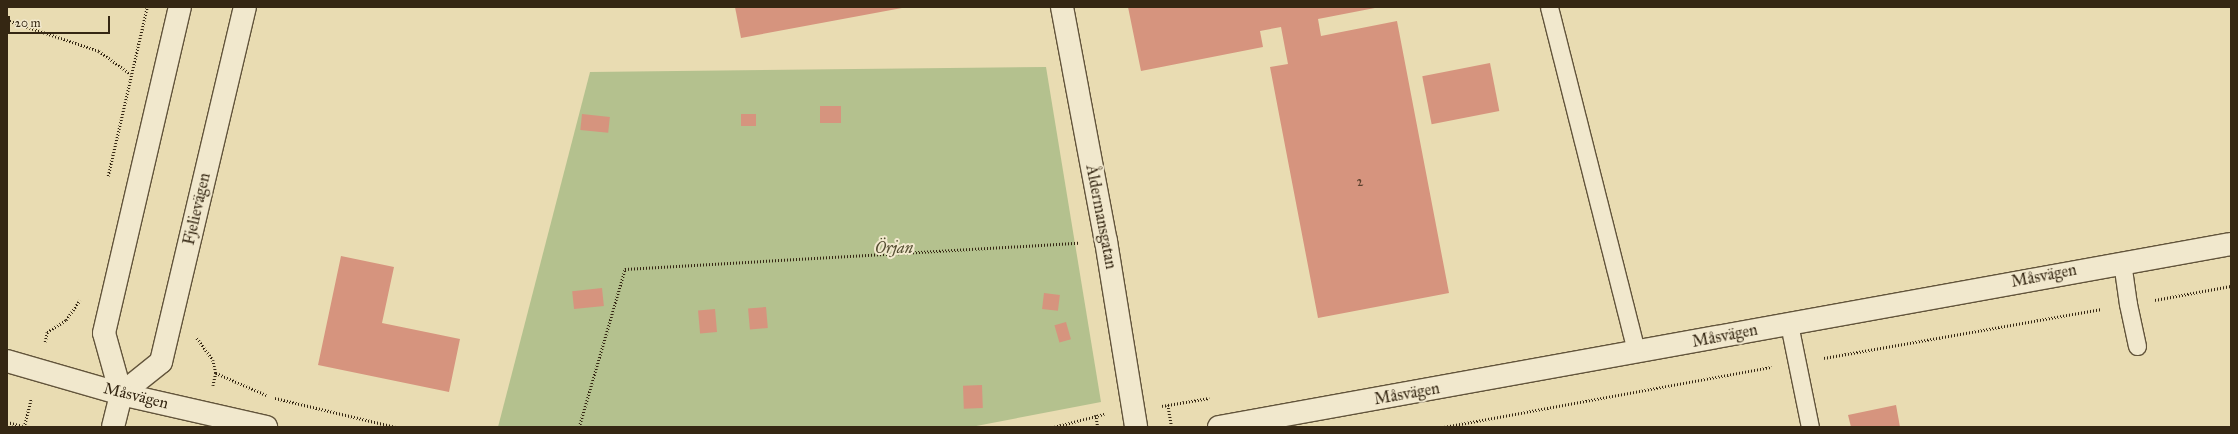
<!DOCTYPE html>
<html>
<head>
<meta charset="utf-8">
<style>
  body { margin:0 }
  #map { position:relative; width:2238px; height:434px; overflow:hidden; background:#e9dcb2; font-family:"IM FELL Great Primer",serif }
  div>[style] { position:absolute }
  .green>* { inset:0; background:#b4c18e }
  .building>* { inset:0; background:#d6947e; transform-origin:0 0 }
  .path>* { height:2.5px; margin-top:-1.25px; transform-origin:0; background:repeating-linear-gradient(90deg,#352713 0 1px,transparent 0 3px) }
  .roads { filter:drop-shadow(1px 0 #62543b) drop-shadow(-1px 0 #62543b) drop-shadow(0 1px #62543b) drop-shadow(0 -1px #62543b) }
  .service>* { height:17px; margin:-8.5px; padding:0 8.5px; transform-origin:8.5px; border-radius:8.5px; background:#f1e8cd }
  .minor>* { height:22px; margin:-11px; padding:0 11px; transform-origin:11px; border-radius:11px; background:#f1e8cd }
  .secondary>* { height:22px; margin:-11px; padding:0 11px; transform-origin:11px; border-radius:11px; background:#f1e8cd }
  span { translate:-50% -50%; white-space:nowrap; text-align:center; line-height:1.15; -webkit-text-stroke:4px #f1e8cd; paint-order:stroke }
  .number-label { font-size:14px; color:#5d422e }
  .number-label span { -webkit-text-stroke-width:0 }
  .street-label { font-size:16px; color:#352713 }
  .park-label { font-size:16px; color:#554e32; font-style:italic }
  .frame { position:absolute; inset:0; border:8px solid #352713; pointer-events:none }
  .scale { position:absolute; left:8px; top:16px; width:102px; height:18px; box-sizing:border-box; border:2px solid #352713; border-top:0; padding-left:5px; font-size:12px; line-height:14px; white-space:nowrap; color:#352713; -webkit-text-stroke:3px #f1e8cd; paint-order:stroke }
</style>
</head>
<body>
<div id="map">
  <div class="green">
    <i style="clip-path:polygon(1046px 67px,1101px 402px,971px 427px,498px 427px,590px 72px)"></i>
  </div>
  <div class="building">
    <i style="clip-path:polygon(735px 7px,902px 7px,902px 8px,741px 38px)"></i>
    <i style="clip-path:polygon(1128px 7px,1380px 7px,1318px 19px,1321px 36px,1397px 21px,1449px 293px,1318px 318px,1270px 67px,1288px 64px,1281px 27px,1260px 31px,1263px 47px,1141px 71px)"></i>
    <i style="left:1490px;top:63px;width:49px;height:69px;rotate:79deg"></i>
    <i style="left:820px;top:106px;width:21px;height:17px"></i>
    <i style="left:582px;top:114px;width:28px;height:16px;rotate:6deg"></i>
    <i style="left:741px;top:114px;width:15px;height:12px"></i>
    <i style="clip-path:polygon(341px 256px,394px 267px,382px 323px,460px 339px,449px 392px,318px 365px)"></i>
    <i style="left:602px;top:288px;width:18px;height:30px;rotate:84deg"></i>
    <i style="left:1044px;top:293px;width:16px;height:16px;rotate:7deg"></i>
    <i style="left:766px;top:307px;width:21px;height:18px;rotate:85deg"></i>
    <i style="left:715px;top:309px;width:23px;height:17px;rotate:85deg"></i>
    <i style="left:1066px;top:322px;width:18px;height:12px;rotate:74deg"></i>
    <i style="left:982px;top:385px;width:23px;height:19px;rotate:88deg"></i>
    <i style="clip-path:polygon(1896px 405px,1900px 427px,1851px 427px,1848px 415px)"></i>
  </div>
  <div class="path">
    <i style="left:7px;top:20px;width:97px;rotate:18.6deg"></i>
    <i style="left:99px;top:51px;width:39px;rotate:36deg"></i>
    <i style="left:108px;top:176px;width:173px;rotate:-77deg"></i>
    <i style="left:2155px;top:300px;width:77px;rotate:-10.4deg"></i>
    <i style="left:197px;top:338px;width:27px;rotate:54deg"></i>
    <i style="left:213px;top:360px;width:13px;rotate:77deg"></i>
    <i style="left:216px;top:373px;width:13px;rotate:103deg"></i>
    <i style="left:45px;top:342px;width:10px;rotate:-79deg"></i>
    <i style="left:47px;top:332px;width:22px;rotate:-32deg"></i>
    <i style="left:66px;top:320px;width:24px;rotate:-55deg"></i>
    <i style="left:1824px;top:358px;width:282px;rotate:-10deg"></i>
    <i style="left:216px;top:373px;width:55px;rotate:23.7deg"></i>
    <i style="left:275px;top:398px;width:124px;rotate:13.5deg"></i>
    <i style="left:1168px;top:405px;width:22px;rotate:80deg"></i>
    <i style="left:1162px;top:406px;width:48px;rotate:-9.7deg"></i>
    <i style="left:1096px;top:415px;width:12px;rotate:81deg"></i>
    <i style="left:7px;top:422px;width:16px;rotate:14deg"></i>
    <i style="left:24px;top:427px;width:29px;rotate:-76deg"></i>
    <i style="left:579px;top:427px;width:165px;rotate:-73.8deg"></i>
    <i style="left:625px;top:269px;width:454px;rotate:-3.3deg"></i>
    <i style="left:1054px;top:427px;width:52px;rotate:-14.6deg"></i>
    <i style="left:1444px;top:427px;width:333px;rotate:-10.4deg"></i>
  </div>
  <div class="roads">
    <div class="service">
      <i style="left:1549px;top:7px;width:356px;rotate:75.8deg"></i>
      <i style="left:2122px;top:262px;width:42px;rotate:81.9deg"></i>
      <i style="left:2128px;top:304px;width:43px;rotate:77.9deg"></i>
      <i style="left:1789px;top:324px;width:105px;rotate:78.5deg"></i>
    </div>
    <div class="minor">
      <i style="left:1062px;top:7px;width:238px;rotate:79.4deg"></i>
      <i style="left:1106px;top:241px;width:188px;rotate:80.8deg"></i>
      <i style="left:7px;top:361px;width:119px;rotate:16.1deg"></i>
      <i style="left:121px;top:394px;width:149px;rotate:12.8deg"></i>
      <i style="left:1219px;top:427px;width:1028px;rotate:-10.25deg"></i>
    </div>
    <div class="secondary">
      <i style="left:121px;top:394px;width:51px;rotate:-38.7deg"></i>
      <i style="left:161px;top:362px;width:365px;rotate:-76.7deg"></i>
      <i style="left:113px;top:427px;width:34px;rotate:-76deg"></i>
      <i style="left:121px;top:394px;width:63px;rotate:-105.6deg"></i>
      <i style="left:104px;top:333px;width:335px;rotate:-76.9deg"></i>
    </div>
  </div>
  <div class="number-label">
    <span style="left:1360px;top:182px">2</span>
  </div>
  <div class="street-label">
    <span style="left:197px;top:209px;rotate:-77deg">Fjelievägen</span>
    <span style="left:1101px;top:217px;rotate:79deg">Åldermansgatan</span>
    <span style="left:2044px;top:276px;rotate:-11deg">Måsvägen</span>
    <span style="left:1725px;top:336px;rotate:-11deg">Måsvägen</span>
    <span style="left:1407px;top:394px;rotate:-10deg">Måsvägen</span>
    <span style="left:136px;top:396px;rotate:14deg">Måsvägen</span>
  </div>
  <div class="park-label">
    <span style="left:894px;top:248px">Örjan</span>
  </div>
  <div class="frame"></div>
  <div class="scale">20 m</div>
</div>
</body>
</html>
